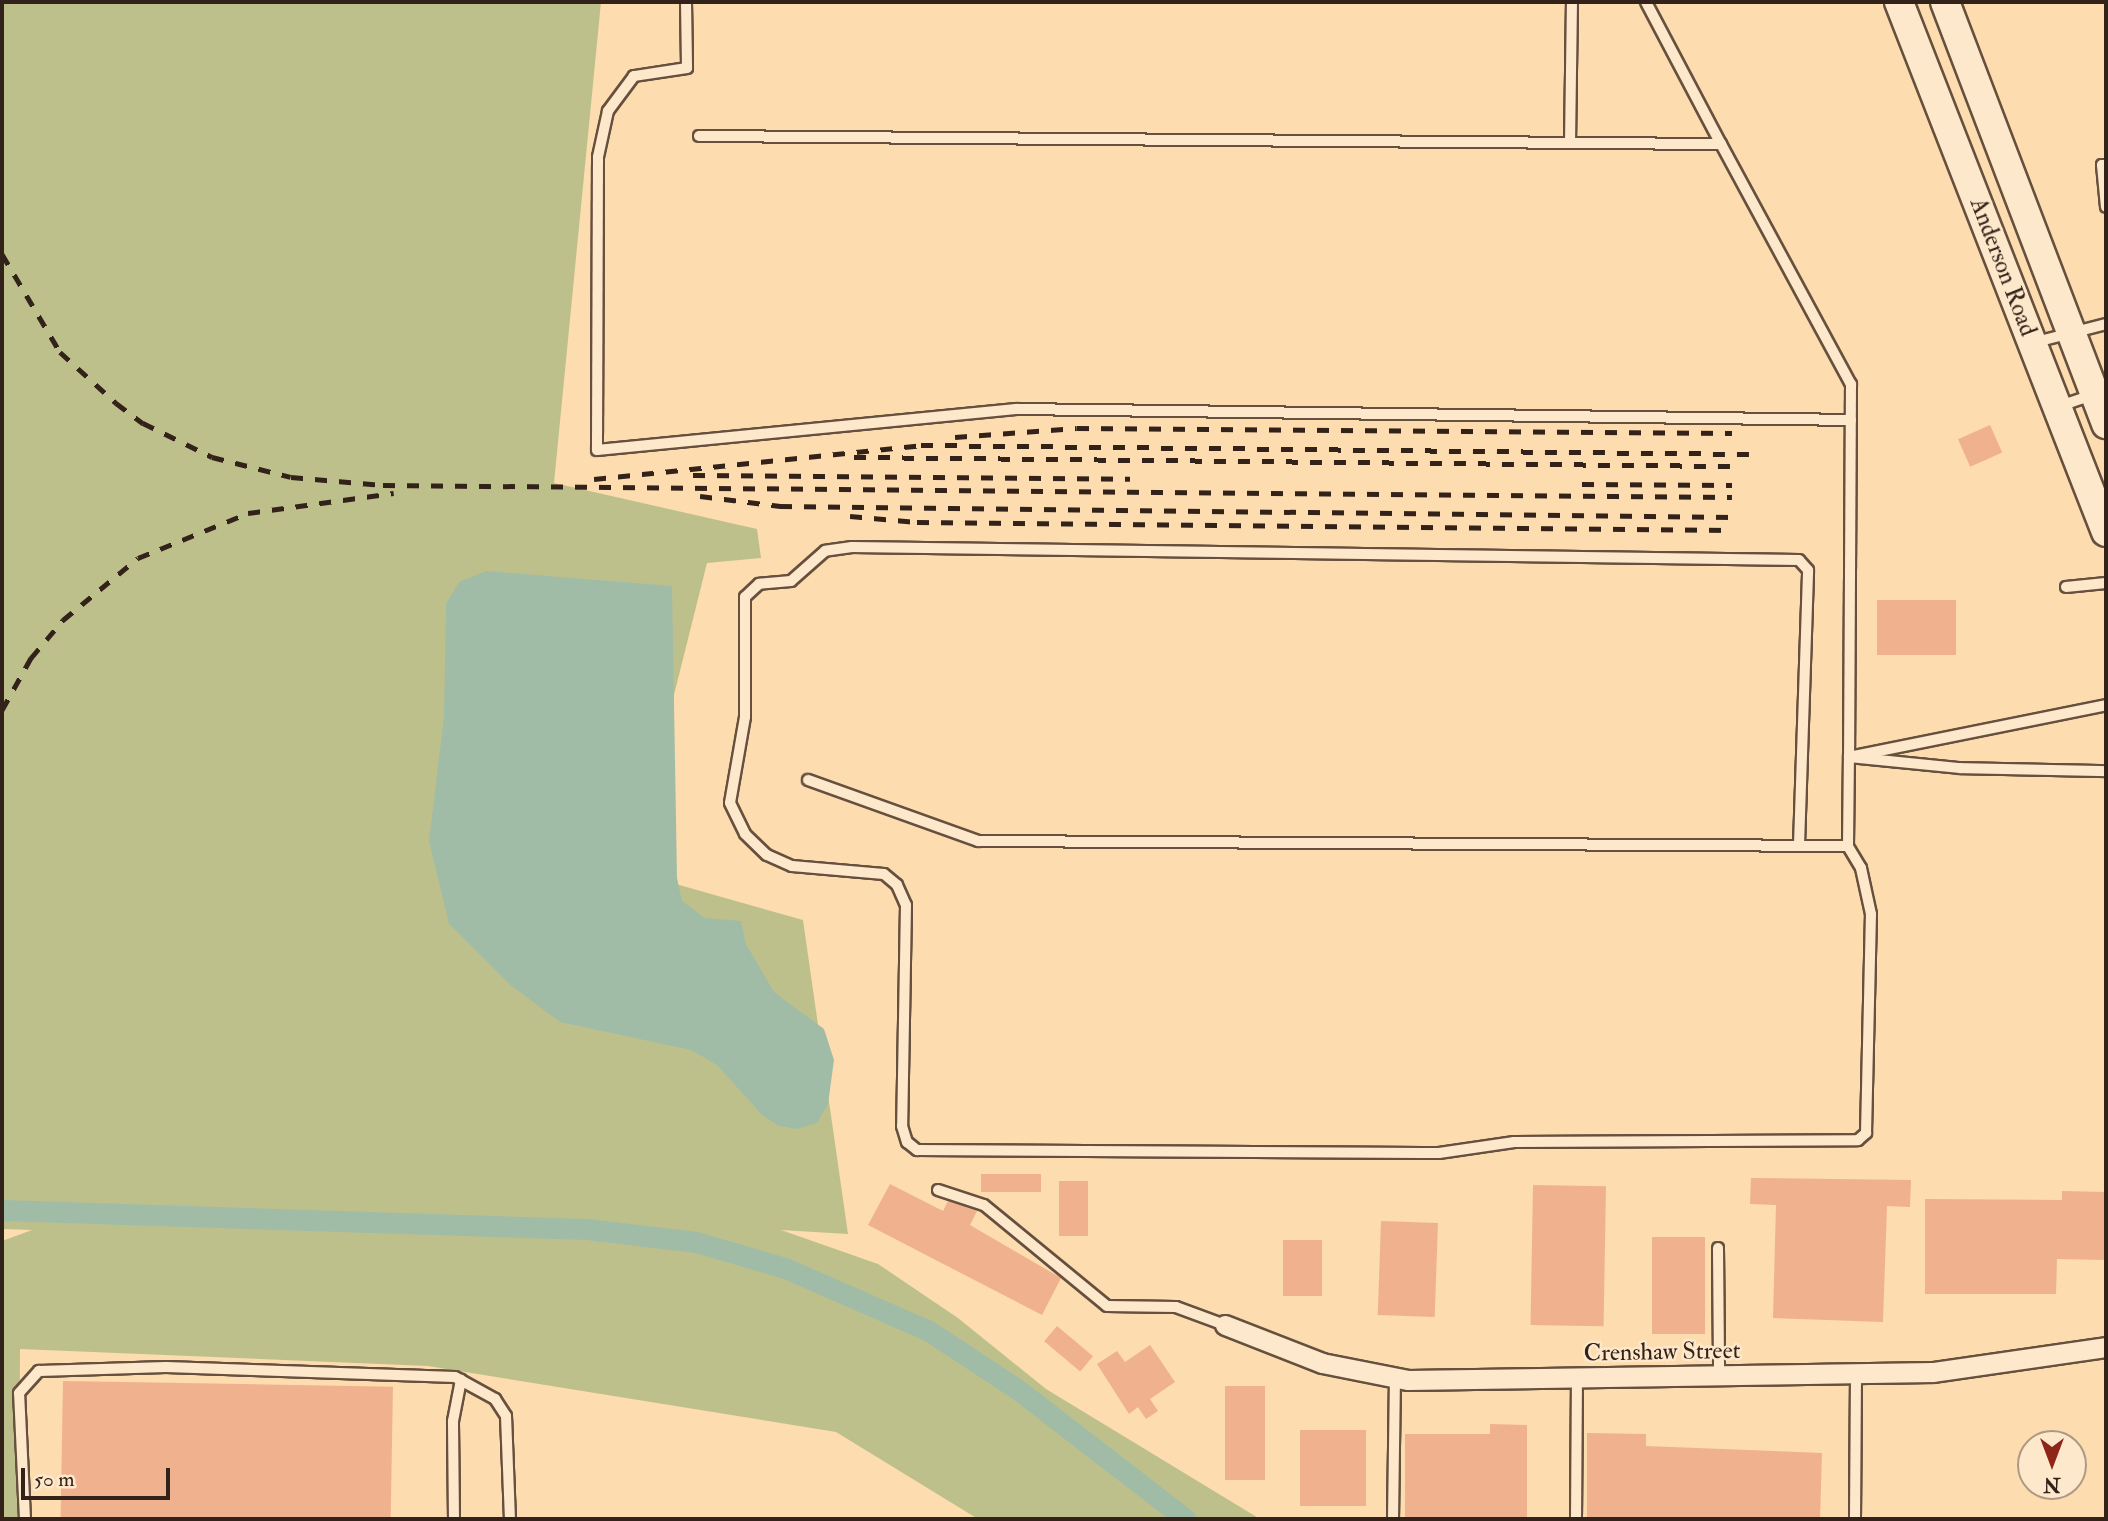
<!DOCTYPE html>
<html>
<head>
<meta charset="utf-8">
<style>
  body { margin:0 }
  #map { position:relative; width:2108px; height:1521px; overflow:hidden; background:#fddcaf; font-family:"IM FELL Double Pica",serif }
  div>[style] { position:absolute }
  .green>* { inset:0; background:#bec08b }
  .water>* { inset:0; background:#a0bca7 }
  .canal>* { height:21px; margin:-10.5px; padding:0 10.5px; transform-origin:10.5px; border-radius:10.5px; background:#a0bca7 }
  .building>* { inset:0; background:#f0b18f; transform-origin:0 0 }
  .roads { filter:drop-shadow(2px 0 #66503e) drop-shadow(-2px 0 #66503e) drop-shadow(0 2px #66503e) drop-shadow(0 -2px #66503e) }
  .lane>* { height:10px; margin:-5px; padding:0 5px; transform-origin:5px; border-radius:5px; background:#fee8cb }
  .street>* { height:19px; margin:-9.5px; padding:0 9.5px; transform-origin:9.5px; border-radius:9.5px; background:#fee8cb }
  .secondary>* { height:28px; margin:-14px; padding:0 14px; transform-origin:14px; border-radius:14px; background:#fee8cb }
  .rail>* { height:5px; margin-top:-2.5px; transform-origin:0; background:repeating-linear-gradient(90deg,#332219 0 12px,transparent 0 24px) }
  span { translate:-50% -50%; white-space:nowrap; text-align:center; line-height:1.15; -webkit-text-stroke:5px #fee8cb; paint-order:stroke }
  .street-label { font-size:24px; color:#332219 }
  .frame { position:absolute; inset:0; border:4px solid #332219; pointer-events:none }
  .north { position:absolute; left:2017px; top:1430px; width:70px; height:70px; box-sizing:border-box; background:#fee8cb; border:2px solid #ad9984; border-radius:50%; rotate:180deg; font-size:19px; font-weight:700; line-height:28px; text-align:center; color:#332219 }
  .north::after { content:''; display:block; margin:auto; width:24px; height:32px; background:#8f2418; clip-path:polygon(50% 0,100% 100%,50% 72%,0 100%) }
  .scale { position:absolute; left:21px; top:1468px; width:149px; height:32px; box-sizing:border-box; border:4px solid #332219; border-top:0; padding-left:9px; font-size:21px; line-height:24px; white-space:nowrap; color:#332219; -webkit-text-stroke:5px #fee8cb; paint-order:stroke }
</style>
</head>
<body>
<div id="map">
  <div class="green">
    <i style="clip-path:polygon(2px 2px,601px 2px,554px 483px,757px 529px,761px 558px,707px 563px,630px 871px,803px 920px,848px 1234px,781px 1230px,878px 1264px,958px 1318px,1046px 1389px,1260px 1519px,978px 1519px,836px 1432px,428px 1366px,20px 1349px,19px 1519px,2px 1519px,2px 1241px,32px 1230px,2px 1229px)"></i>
  </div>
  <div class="water">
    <i style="clip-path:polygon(486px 571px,672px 586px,677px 878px,682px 901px,705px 918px,741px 921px,746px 944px,774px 992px,824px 1029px,834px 1060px,828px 1104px,817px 1123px,797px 1129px,779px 1126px,762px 1115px,717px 1065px,691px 1050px,560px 1022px,509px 984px,449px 924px,429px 841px,444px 717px,446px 604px,459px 582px)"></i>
  </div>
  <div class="canal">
    <i style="left:2px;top:1210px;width:585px;rotate:1.86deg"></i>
    <i style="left:587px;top:1229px;width:110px;rotate:6.8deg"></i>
    <i style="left:696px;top:1242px;width:93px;rotate:16.3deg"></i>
    <i style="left:785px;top:1268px;width:157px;rotate:23.6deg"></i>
    <i style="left:929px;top:1331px;width:105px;rotate:33.4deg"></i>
    <i style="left:1017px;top:1389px;width:213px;rotate:37.6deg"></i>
  </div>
  <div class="building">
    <i style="left:1990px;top:425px;width:30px;height:35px;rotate:66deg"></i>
    <i style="left:1877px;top:600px;width:79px;height:55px"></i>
    <i style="left:981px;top:1174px;width:60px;height:18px"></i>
    <i style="clip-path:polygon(1751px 1178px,1911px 1180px,1910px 1207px,1887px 1206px,1883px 1322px,1773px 1318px,1776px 1205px,1750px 1204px)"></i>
    <i style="left:1059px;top:1181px;width:29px;height:55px"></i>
    <i style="clip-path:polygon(890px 1184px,943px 1211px,948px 1201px,977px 1211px,970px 1225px,1061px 1278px,1042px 1315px,868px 1225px)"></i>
    <i style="left:1533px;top:1185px;width:73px;height:140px;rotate:1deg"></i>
    <i style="clip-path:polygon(2062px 1191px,2106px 1192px,2106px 1260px,2057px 1259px,2056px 1294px,1925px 1294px,1925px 1199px,2062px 1200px)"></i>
    <i style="left:1381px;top:1221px;width:57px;height:94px;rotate:2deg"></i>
    <i style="left:1652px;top:1237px;width:53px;height:97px"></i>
    <i style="left:1283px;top:1240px;width:39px;height:56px"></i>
    <i style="left:1057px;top:1326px;width:47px;height:20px;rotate:40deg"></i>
    <i style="clip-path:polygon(1150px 1345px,1175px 1382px,1150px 1399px,1158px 1411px,1146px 1419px,1138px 1407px,1129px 1414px,1097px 1364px,1117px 1351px,1125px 1362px)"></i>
    <i style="left:63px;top:1381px;width:330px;height:138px;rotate:1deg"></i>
    <i style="left:1225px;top:1386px;width:40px;height:94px"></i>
    <i style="clip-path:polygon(1490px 1424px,1527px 1425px,1527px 1519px,1405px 1519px,1405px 1434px,1490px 1434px)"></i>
    <i style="left:1300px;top:1430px;width:66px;height:76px"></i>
    <i style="clip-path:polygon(1587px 1433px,1646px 1434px,1646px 1446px,1822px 1453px,1820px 1519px,1587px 1519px)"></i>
  </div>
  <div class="roads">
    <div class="lane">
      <i style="left:686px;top:2px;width:66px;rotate:89.1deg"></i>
      <i style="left:687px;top:68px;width:54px;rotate:171.4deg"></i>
      <i style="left:634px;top:76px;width:44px;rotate:126.6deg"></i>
      <i style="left:608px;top:111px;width:47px;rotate:102.3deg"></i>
      <i style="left:598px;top:157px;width:293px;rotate:90.2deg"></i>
      <i style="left:597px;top:450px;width:421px;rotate:-5.6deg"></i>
      <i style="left:1016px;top:409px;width:835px;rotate:0.75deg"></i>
      <i style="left:1646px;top:2px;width:161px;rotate:62.2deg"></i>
      <i style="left:699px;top:136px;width:1022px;rotate:0.45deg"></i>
      <i style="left:1721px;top:144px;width:273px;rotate:61.6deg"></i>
      <i style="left:1851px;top:384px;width:373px;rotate:90.3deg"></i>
      <i style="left:1849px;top:757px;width:262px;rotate:-11.4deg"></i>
      <i style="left:1570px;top:143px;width:141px;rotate:-89.2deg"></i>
      <i style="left:2106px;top:165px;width:4px;rotate:180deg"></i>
      <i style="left:2102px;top:165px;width:42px;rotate:84.6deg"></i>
      <i style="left:2036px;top:342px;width:72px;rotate:-14.4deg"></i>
      <i style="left:2060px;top:406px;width:34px;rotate:-19deg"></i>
      <i style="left:2066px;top:587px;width:40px;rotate:-5.7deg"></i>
      <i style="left:808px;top:780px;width:181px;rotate:19.7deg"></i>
      <i style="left:978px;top:841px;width:870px;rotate:0.33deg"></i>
      <i style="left:1848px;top:846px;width:89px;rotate:-89.4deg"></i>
      <i style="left:1849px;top:757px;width:112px;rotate:5.7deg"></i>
      <i style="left:1960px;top:768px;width:146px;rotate:1.2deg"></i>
      <i style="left:1799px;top:845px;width:275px;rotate:-88.1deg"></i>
      <i style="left:1808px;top:570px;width:13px;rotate:-132deg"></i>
      <i style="left:1799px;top:560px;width:947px;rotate:-179.21deg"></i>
      <i style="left:852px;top:547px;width:27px;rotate:172deg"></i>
      <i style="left:825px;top:551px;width:45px;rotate:138.6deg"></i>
      <i style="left:791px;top:581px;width:32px;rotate:175deg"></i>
      <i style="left:759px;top:584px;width:19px;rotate:137deg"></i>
      <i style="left:745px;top:597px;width:120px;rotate:90deg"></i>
      <i style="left:745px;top:717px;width:87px;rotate:99.9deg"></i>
      <i style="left:730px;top:803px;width:34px;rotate:64deg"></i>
      <i style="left:745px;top:834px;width:30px;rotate:44deg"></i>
      <i style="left:767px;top:855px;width:27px;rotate:24deg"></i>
      <i style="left:792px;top:866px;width:92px;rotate:5deg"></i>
      <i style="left:884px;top:874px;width:17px;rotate:40deg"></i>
      <i style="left:897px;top:885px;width:22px;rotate:66deg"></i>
      <i style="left:906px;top:905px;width:221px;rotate:91deg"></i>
      <i style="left:902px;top:1126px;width:17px;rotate:73deg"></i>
      <i style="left:907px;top:1142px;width:13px;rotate:39deg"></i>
      <i style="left:917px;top:1150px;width:522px;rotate:0.33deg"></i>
      <i style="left:1439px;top:1153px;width:76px;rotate:-8.3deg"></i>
      <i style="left:1514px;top:1142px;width:344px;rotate:-0.3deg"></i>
      <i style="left:1858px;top:1140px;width:11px;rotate:-41deg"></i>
      <i style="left:1866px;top:1133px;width:219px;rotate:-88.7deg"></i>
      <i style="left:1871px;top:914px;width:47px;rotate:-102.3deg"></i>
      <i style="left:1861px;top:868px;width:26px;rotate:-121deg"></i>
      <i style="left:938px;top:1190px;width:48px;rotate:18.1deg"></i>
      <i style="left:984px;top:1205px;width:159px;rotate:39.4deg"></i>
      <i style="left:1107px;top:1306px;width:69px;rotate:0.8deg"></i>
      <i style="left:1176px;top:1307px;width:52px;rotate:20.2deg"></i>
      <i style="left:1718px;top:1248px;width:127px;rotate:89.5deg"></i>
      <i style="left:25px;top:1519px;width:126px;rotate:-92.7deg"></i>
      <i style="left:19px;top:1393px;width:30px;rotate:-48deg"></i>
      <i style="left:39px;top:1371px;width:127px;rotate:-1.8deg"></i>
      <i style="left:166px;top:1367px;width:289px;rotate:2deg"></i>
      <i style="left:455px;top:1377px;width:46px;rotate:28.8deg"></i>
      <i style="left:495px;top:1399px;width:20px;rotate:57deg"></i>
      <i style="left:506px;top:1416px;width:103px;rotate:87.8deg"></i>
      <i style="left:454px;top:1519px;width:98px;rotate:-90.6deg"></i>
      <i style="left:453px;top:1421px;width:42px;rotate:-79deg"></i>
      <i style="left:1393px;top:1519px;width:142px;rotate:-89.2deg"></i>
      <i style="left:1576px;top:1519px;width:142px;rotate:-89.6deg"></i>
      <i style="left:1855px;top:1519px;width:146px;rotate:-89.6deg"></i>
    </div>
    <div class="street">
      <i style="left:1225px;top:1325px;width:104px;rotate:21.4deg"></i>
      <i style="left:1322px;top:1363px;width:88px;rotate:11.2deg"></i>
      <i style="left:1408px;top:1380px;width:525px;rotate:-0.87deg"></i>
      <i style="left:1933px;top:1372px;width:175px;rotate:-8.2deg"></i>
    </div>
    <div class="secondary">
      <i style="left:1899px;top:2px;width:569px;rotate:68.67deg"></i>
      <i style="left:1945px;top:2px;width:452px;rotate:69.1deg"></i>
    </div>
  </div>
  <div class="rail">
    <i style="left:2px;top:254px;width:114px;rotate:59.4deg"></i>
    <i style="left:60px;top:352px;width:76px;rotate:42.3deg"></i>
    <i style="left:116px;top:403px;width:34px;rotate:37deg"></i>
    <i style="left:143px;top:423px;width:77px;rotate:26.2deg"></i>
    <i style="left:212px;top:457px;width:81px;rotate:14.2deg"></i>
    <i style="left:291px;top:477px;width:92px;rotate:5deg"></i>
    <i style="left:383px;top:485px;width:1349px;rotate:0.51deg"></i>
    <i style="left:955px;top:437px;width:122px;rotate:-4.2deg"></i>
    <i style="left:1077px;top:428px;width:655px;rotate:0.44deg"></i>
    <i style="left:854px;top:457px;width:878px;rotate:0.59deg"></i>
    <i style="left:693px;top:475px;width:437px;rotate:0.5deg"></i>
    <i style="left:594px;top:479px;width:329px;rotate:-5.9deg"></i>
    <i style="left:921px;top:445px;width:833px;rotate:0.62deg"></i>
    <i style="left:1582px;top:484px;width:150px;rotate:0.4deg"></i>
    <i style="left:700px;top:496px;width:81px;rotate:7.1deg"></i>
    <i style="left:780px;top:506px;width:952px;rotate:0.66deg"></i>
    <i style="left:850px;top:516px;width:67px;rotate:5.1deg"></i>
    <i style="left:917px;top:522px;width:815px;rotate:0.56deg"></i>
    <i style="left:2px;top:710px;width:60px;rotate:-60.9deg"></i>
    <i style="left:31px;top:658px;width:50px;rotate:-49.9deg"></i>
    <i style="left:63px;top:620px;width:97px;rotate:-39.6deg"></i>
    <i style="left:138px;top:558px;width:119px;rotate:-22.2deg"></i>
    <i style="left:248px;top:513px;width:147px;rotate:-7.8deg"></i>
  </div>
  <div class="street-label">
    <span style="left:2003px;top:267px;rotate:69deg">Anderson Road</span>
    <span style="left:1662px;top:1352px;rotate:-1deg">Crenshaw Street</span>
  </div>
  <div class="frame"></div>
  <div class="north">N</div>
  <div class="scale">50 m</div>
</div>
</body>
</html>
